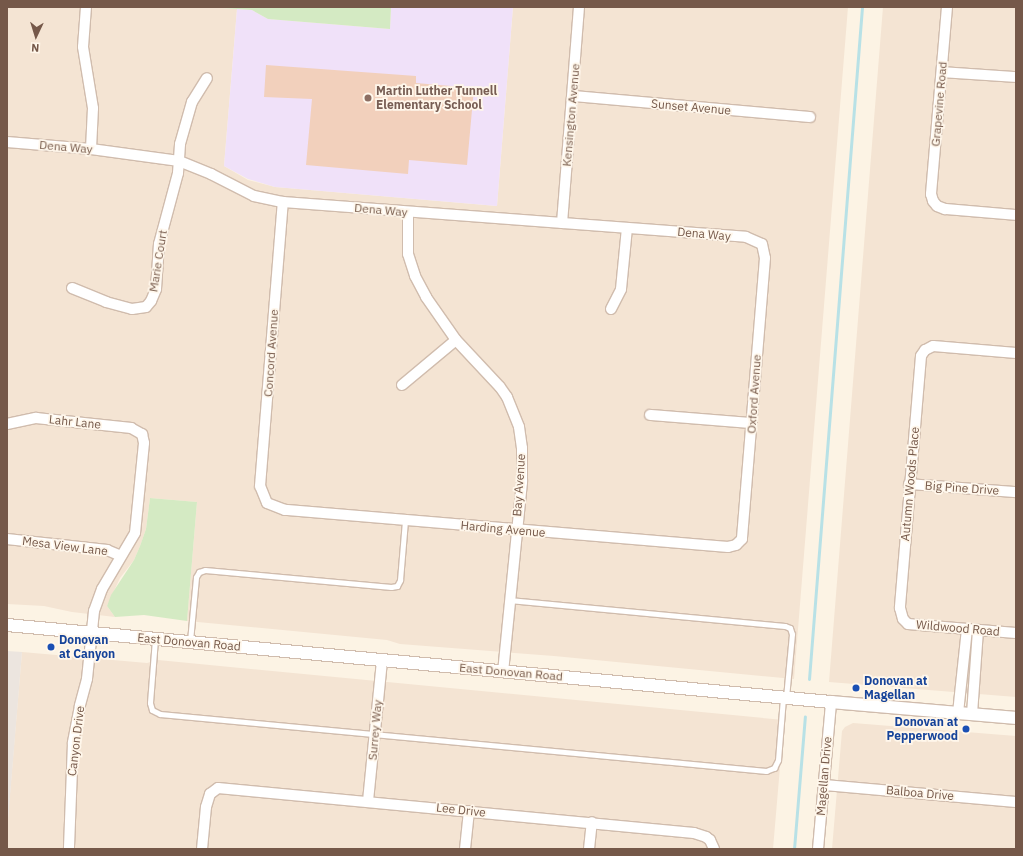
<!DOCTYPE html>
<html>
<head>
<meta charset="utf-8">
<style>
  body { margin:0 }
  #map { position:relative; width:1023px; height:856px; overflow:hidden; background:#fcf3e4; font-family:"IBM Plex Sans",sans-serif }
  div>[style] { position:absolute }
  .residential>* { inset:0; background:#f4e4d3 }
  .industrial>* { inset:0; background:#ece5df }
  .education>* { inset:0; background:#f0e1f9 }
  .green>* { inset:0; background:#d4eac3 }
  .stream>* { height:3px; margin:-1.5px; padding:0 1.5px; transform-origin:1.5px; border-radius:1.5px; background:#b8e1e6 }
  .building>* { inset:0; background:#f2d0bc }
  .roads { filter:drop-shadow(1px 0 #d0bcad) drop-shadow(-1px 0 #d0bcad) drop-shadow(0 1px #d0bcad) drop-shadow(0 -1px #d0bcad) }
  .service>* { height:5px; margin:-2.5px; padding:0 2.5px; transform-origin:2.5px; border-radius:2.5px; background:#fff }
  .minor>* { height:10px; margin:-5px; padding:0 5px; transform-origin:5px; border-radius:5px; background:#fff }
  .tertiary>* { height:12px; margin:-6px; padding:0 6px; transform-origin:6px; border-radius:6px; background:#fff }
  .dots>* { width:11px; height:11px; translate:-50% -50%; box-sizing:border-box; border:2px solid #fff7eb; border-radius:50% }
  span { translate:-50% -50%; white-space:nowrap; text-align:center; line-height:1.15; -webkit-text-stroke:3.5px #fff7eb; paint-order:stroke }
  .education-label { font-size:12px; color:#785e54; font-weight:700 }
  .left { translate:0 -50%; text-align:left }
  .street-label { font-size:12px; color:#755849 }
  .transit-label { font-size:12px; color:#164399; font-weight:700 }
  .right { translate:-100% -50%; text-align:right }
  .frame { position:absolute; inset:0; border:8px solid #755849; pointer-events:none }
  .north { position:absolute; left:16px; top:16px; width:40px; height:40px; -webkit-text-stroke:3px #fff7eb; paint-order:stroke; rotate:184deg; font-size:11px; font-weight:700; line-height:16px; text-align:center; color:#755849 }
  .north::after { content:''; display:block; margin:auto; width:14px; height:18px; background:#755849; clip-path:polygon(50% 0,100% 100%,50% 72%,0 100%) }
</style>
</head>
<body>
<div id="map">
  <div class="residential">
    <i style="clip-path:polygon(7px 7px,208px 7px,237px 9px,224px 166px,248px 180px,275px 187px,497px 206px,513px 7px,848px 7px,794px 679px,554px 656px,400px 644px,387px 640px,187px 621px,197px 502px,150px 498px,146px 529px,140px 546px,134px 560px,120px 578px,107px 606px,115px 617px,72px 612px,44px 606px,7px 604px)"></i>
    <i style="clip-path:polygon(883px 7px,1016px 7px,1016px 697px,829px 682px)"></i>
    <i style="clip-path:polygon(22px 652px,147px 663px,158px 660px,784px 720px,773px 849px,7px 849px,7px 829px)"></i>
    <i style="clip-path:polygon(853px 723px,1016px 736px,1016px 849px,832px 849px,842px 731px,845px 727px)"></i>
  </div>
  <div class="industrial">
    <i style="clip-path:polygon(7px 651px,22px 652px,7px 833px)"></i>
  </div>
  <div class="education">
    <i style="clip-path:polygon(391px 7px,513px 7px,497px 206px,275px 187px,248px 179px,224px 166px,237px 9px,252px 10px,268px 19px,390px 29px)"></i>
  </div>
  <div class="green">
    <i style="clip-path:polygon(208px 7px,391px 7px,390px 29px,268px 19px,252px 10px)"></i>
    <i style="clip-path:polygon(150px 498px,197px 502px,187px 621px,144px 615px,115px 617px,107px 606px,111px 595px,134px 560px,140px 546px,146px 529px)"></i>
  </div>
  <div class="stream">
    <i style="left:809px;top:679px;width:674px;rotate:-85.49deg"></i>
    <i style="left:794px;top:849px;width:133px;rotate:-85.3deg"></i>
  </div>
  <div class="building">
    <i style="clip-path:polygon(266px 65px,416px 76px,416px 83px,474px 88px,467px 165px,409px 160px,408px 174px,306px 165px,312px 99px,264px 97px)"></i>
  </div>
  <div class="roads">
    <div class="service">
      <i style="left:509px;top:600px;width:277px;rotate:5.4deg"></i>
      <i style="left:785px;top:626px;width:5px;rotate:22deg"></i>
      <i style="left:790px;top:628px;width:6px;rotate:72deg"></i>
      <i style="left:792px;top:634px;width:63px;rotate:95.4deg"></i>
      <i style="left:155px;top:639px;width:64px;rotate:94.5deg"></i>
      <i style="left:150px;top:703px;width:7px;rotate:74deg"></i>
      <i style="left:152px;top:710px;width:9px;rotate:27deg"></i>
      <i style="left:160px;top:714px;width:609px;rotate:5.37deg"></i>
      <i style="left:766px;top:771px;width:9px;rotate:-21deg"></i>
      <i style="left:774px;top:768px;width:9px;rotate:-63deg"></i>
      <i style="left:778px;top:760px;width:62px;rotate:-85.4deg"></i>
      <i style="left:190px;top:641px;width:64px;rotate:-84.6deg"></i>
      <i style="left:196px;top:577px;width:6px;rotate:-59deg"></i>
      <i style="left:199px;top:572px;width:6px;rotate:-18deg"></i>
      <i style="left:205px;top:570px;width:187px;rotate:5.2deg"></i>
      <i style="left:391px;top:587px;width:6px;rotate:-9deg"></i>
      <i style="left:397px;top:586px;width:7px;rotate:-63deg"></i>
      <i style="left:400px;top:580px;width:60px;rotate:-85.2deg"></i>
    </div>
    <div class="minor">
      <i style="left:86px;top:7px;width:40px;rotate:94.3deg"></i>
      <i style="left:83px;top:47px;width:62px;rotate:80.7deg"></i>
      <i style="left:93px;top:108px;width:41px;rotate:92.8deg"></i>
      <i style="left:947px;top:7px;width:188px;rotate:94.9deg"></i>
      <i style="left:931px;top:194px;width:7px;rotate:74deg"></i>
      <i style="left:933px;top:201px;width:6px;rotate:51deg"></i>
      <i style="left:937px;top:206px;width:9px;rotate:21deg"></i>
      <i style="left:945px;top:209px;width:71px;rotate:4.8deg"></i>
      <i style="left:942px;top:72px;width:74px;rotate:3.9deg"></i>
      <i style="left:573px;top:96px;width:238px;rotate:5.1deg"></i>
      <i style="left:7px;top:142px;width:84px;rotate:4.8deg"></i>
      <i style="left:91px;top:149px;width:89px;rotate:7.8deg"></i>
      <i style="left:179px;top:161px;width:35px;rotate:22deg"></i>
      <i style="left:211px;top:174px;width:48px;rotate:27.1deg"></i>
      <i style="left:254px;top:196px;width:30px;rotate:12deg"></i>
      <i style="left:283px;top:202px;width:464px;rotate:4.3deg"></i>
      <i style="left:746px;top:237px;width:17px;rotate:24deg"></i>
      <i style="left:762px;top:244px;width:14px;rotate:78deg"></i>
      <i style="left:765px;top:258px;width:282px;rotate:94.7deg"></i>
      <i style="left:742px;top:539px;width:8px;rotate:135deg"></i>
      <i style="left:736px;top:545px;width:8px;rotate:166deg"></i>
      <i style="left:728px;top:547px;width:445px;rotate:-175.2deg"></i>
      <i style="left:285px;top:510px;width:19px;rotate:-159deg"></i>
      <i style="left:267px;top:503px;width:18px;rotate:-112deg"></i>
      <i style="left:260px;top:486px;width:285px;rotate:-85.4deg"></i>
      <i style="left:408px;top:212px;width:42px;rotate:90deg"></i>
      <i style="left:408px;top:254px;width:23px;rotate:72deg"></i>
      <i style="left:415px;top:276px;width:24px;rotate:62deg"></i>
      <i style="left:426px;top:297px;width:52px;rotate:55.1deg"></i>
      <i style="left:456px;top:340px;width:64px;rotate:46.9deg"></i>
      <i style="left:500px;top:387px;width:12px;rotate:55deg"></i>
      <i style="left:507px;top:397px;width:32px;rotate:68deg"></i>
      <i style="left:519px;top:427px;width:21px;rotate:82deg"></i>
      <i style="left:522px;top:448px;width:34px;rotate:90deg"></i>
      <i style="left:522px;top:482px;width:191px;rotate:95.7deg"></i>
      <i style="left:562px;top:223px;width:217px;rotate:-85.5deg"></i>
      <i style="left:72px;top:288px;width:37px;rotate:22deg"></i>
      <i style="left:106px;top:302px;width:27px;rotate:15deg"></i>
      <i style="left:132px;top:309px;width:14px;rotate:-8deg"></i>
      <i style="left:146px;top:307px;width:8px;rotate:-50deg"></i>
      <i style="left:151px;top:301px;width:13px;rotate:-67deg"></i>
      <i style="left:156px;top:289px;width:45px;rotate:-86.2deg"></i>
      <i style="left:159px;top:244px;width:73px;rotate:-75deg"></i>
      <i style="left:178px;top:173px;width:29px;rotate:-86deg"></i>
      <i style="left:180px;top:144px;width:44px;rotate:-74.1deg"></i>
      <i style="left:192px;top:102px;width:28px;rotate:-58deg"></i>
      <i style="left:611px;top:309px;width:22px;rotate:-63deg"></i>
      <i style="left:621px;top:289px;width:61px;rotate:-84.4deg"></i>
      <i style="left:1016px;top:353px;width:83px;rotate:-175.2deg"></i>
      <i style="left:933px;top:346px;width:9px;rotate:153deg"></i>
      <i style="left:925px;top:350px;width:7px;rotate:124deg"></i>
      <i style="left:921px;top:356px;width:253px;rotate:94.8deg"></i>
      <i style="left:900px;top:608px;width:11px;rotate:75deg"></i>
      <i style="left:903px;top:619px;width:7px;rotate:45deg"></i>
      <i style="left:908px;top:624px;width:108px;rotate:4.8deg"></i>
      <i style="left:402px;top:385px;width:70px;rotate:-39.8deg"></i>
      <i style="left:650px;top:415px;width:102px;rotate:4.5deg"></i>
      <i style="left:7px;top:424px;width:30px;rotate:-12deg"></i>
      <i style="left:36px;top:418px;width:96px;rotate:6deg"></i>
      <i style="left:131px;top:428px;width:13px;rotate:29deg"></i>
      <i style="left:142px;top:434px;width:9px;rotate:77deg"></i>
      <i style="left:144px;top:443px;width:90px;rotate:95.7deg"></i>
      <i style="left:135px;top:533px;width:65px;rotate:120.5deg"></i>
      <i style="left:102px;top:589px;width:23px;rotate:110deg"></i>
      <i style="left:94px;top:611px;width:68px;rotate:95.9deg"></i>
      <i style="left:87px;top:679px;width:28px;rotate:105deg"></i>
      <i style="left:80px;top:706px;width:38px;rotate:101deg"></i>
      <i style="left:73px;top:743px;width:106px;rotate:92.2deg"></i>
      <i style="left:909px;top:484px;width:107px;rotate:4.3deg"></i>
      <i style="left:7px;top:539px;width:101px;rotate:6.3deg"></i>
      <i style="left:107px;top:550px;width:15px;rotate:23deg"></i>
      <i style="left:958px;top:713px;width:84px;rotate:-83.9deg"></i>
      <i style="left:972px;top:714px;width:84px;rotate:-85.9deg"></i>
      <i style="left:824px;top:785px;width:193px;rotate:5.1deg"></i>
      <i style="left:368px;top:801px;width:142px;rotate:-84.3deg"></i>
      <i style="left:202px;top:849px;width:42px;rotate:-84.6deg"></i>
      <i style="left:206px;top:807px;width:14px;rotate:-73deg"></i>
      <i style="left:210px;top:794px;width:10px;rotate:-37deg"></i>
      <i style="left:218px;top:788px;width:478px;rotate:5.4deg"></i>
      <i style="left:694px;top:833px;width:13px;rotate:18deg"></i>
      <i style="left:706px;top:837px;width:5px;rotate:37deg"></i>
      <i style="left:710px;top:840px;width:10px;rotate:66deg"></i>
      <i style="left:465px;top:849px;width:38px;rotate:-84deg"></i>
      <i style="left:589px;top:849px;width:27px;rotate:-84deg"></i>
      <i style="left:818px;top:849px;width:148px;rotate:-84.9deg"></i>
    </div>
    <div class="tertiary">
      <i style="left:7px;top:625px;width:828px;rotate:5.34deg"></i>
      <i style="left:831px;top:702px;width:186px;rotate:4.9deg"></i>
    </div>
  </div>
  <div class="dots">
    <i style="left:368px;top:98px;background:#8d6e63"></i>
    <i style="left:51px;top:647px;background:#1a4fb4"></i>
    <i style="left:856px;top:688px;background:#1a4fb4"></i>
    <i style="left:966px;top:729px;background:#1a4fb4"></i>
  </div>
  <div class="education-label">
    <span class="left" style="left:376px;top:98px">Martin Luther Tunnell<br>Elementary School</span>
  </div>
  <div class="street-label">
    <span style="left:939px;top:104px;rotate:-85deg">Grapevine Road</span>
    <span style="left:691px;top:107px;rotate:5deg">Sunset Avenue</span>
    <span style="left:571px;top:115px;rotate:-85deg">Kensington Avenue</span>
    <span style="left:66px;top:147px;rotate:5deg">Dena Way</span>
    <span style="left:381px;top:210px;rotate:5deg">Dena Way</span>
    <span style="left:704px;top:234px;rotate:5deg">Dena Way</span>
    <span style="left:158px;top:261px;rotate:-81deg">Marie Court</span>
    <span style="left:271px;top:353px;rotate:-86deg">Concord Avenue</span>
    <span style="left:754px;top:394px;rotate:-86deg">Oxford Avenue</span>
    <span style="left:75px;top:422px;rotate:6deg">Lahr Lane</span>
    <span style="left:910px;top:484px;rotate:-85deg">Autumn Woods Place</span>
    <span style="left:519px;top:485px;rotate:-86deg">Bay Avenue</span>
    <span style="left:962px;top:488px;rotate:4deg">Big Pine Drive</span>
    <span style="left:503px;top:529px;rotate:5deg">Harding Avenue</span>
    <span style="left:65px;top:546px;rotate:7deg">Mesa View Lane</span>
    <span style="left:958px;top:628px;rotate:5deg">Wildwood Road</span>
    <span style="left:189px;top:642px;rotate:5deg">East Donovan Road</span>
    <span style="left:511px;top:672px;rotate:5deg">East Donovan Road</span>
    <span style="left:375px;top:730px;rotate:-85deg">Surrey Way</span>
    <span style="left:76px;top:741px;rotate:-83deg">Canyon Drive</span>
    <span style="left:824px;top:776px;rotate:-85deg">Magellan Drive</span>
    <span style="left:920px;top:793px;rotate:5deg">Balboa Drive</span>
    <span style="left:461px;top:810px;rotate:6deg">Lee Drive</span>
  </div>
  <div class="transit-label">
    <span class="left" style="left:59px;top:647px">Donovan<br>at Canyon</span>
    <span class="left" style="left:864px;top:688px">Donovan at<br>Magellan</span>
    <span class="right" style="left:958px;top:729px">Donovan at<br>Pepperwood</span>
  </div>
  <div class="frame"></div>
  <div class="north">N</div>
</div>
</body>
</html>
